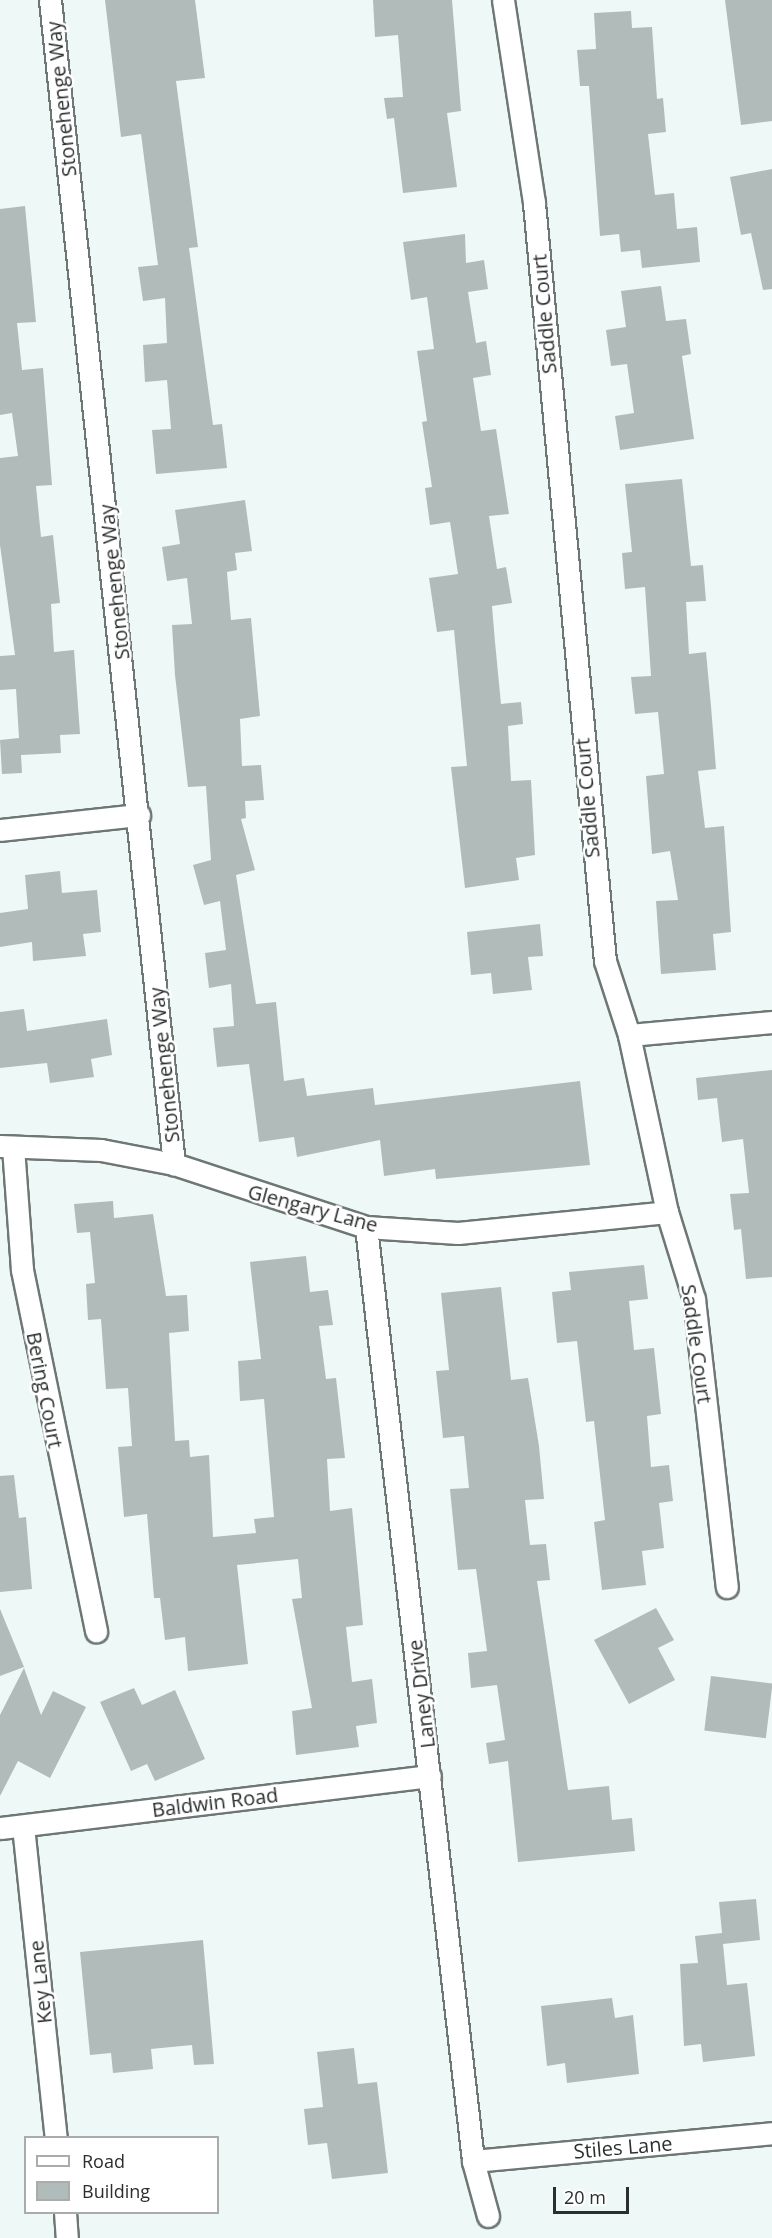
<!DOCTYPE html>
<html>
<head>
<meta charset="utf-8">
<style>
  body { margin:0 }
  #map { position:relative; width:772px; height:2238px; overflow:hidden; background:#eef9f7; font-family:"Open Sans",sans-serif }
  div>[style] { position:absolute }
  .building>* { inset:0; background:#b1bcba; transform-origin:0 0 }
  .roads { filter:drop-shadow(2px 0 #6d7775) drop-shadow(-2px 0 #6d7775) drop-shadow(0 2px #6d7775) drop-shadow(0 -2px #6d7775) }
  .street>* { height:21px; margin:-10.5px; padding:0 10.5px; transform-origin:10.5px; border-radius:10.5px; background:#fff }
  span { translate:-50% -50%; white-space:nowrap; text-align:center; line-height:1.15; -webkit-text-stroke:5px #fff; paint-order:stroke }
  .street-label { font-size:20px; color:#2a2e2d }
  .legend { position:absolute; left:24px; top:2136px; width:195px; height:78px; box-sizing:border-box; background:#fff; border:2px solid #aaabab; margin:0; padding:8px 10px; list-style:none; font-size:18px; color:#2a2e2d }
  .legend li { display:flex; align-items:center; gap:12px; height:30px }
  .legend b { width:30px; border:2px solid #aaabab }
  .scale { position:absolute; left:553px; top:2187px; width:76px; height:27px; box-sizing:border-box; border:3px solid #2a2e2d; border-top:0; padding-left:8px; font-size:18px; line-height:21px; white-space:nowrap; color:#2a2e2d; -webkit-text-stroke:4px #fff; paint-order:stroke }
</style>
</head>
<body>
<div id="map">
  <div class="building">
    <i style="clip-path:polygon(105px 0,195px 0,205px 78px,176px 81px,198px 247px,189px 248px,213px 425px,222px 424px,227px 468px,156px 474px,152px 430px,171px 429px,167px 380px,145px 382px,143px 345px,167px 343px,165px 298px,143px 301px,138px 267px,158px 265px,141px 134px,121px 137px)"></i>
    <i style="clip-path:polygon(373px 0,452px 0,461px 111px,447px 113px,457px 187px,403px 193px,394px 118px,387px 119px,384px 98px,403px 97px,398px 35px,375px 37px)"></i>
    <i style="clip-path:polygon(725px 0,772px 0,772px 121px,741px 125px)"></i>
    <i style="clip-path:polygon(631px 11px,632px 28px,652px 27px,657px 99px,663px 98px,666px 132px,648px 134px,655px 195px,674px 193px,677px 229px,697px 227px,700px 262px,642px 268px,640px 250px,621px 252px,619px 234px,600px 236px,589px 86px,580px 86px,577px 50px,596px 49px,594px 13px)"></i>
    <i style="clip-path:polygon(772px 169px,772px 289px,763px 290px,751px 233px,741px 235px,730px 177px)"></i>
    <i style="clip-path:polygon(25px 206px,36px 322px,17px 323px,22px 370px,43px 368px,52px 485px,36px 486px,41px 537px,53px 535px,60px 603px,51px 604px,54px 652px,74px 650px,80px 734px,60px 735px,61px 753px,21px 755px,22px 773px,2px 774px,0 740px,19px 738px,16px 689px,0 690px,0 656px,15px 655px,0 545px,0 458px,18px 456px,12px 413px,0 415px,0 209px)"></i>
    <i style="clip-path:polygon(465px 234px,466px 263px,484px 260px,488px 289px,468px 292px,476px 343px,486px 341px,491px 375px,473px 378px,481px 431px,496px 429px,509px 514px,489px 516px,497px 569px,506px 567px,512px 603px,492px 606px,495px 642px,501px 704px,521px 702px,523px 724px,508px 726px,511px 781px,531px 780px,535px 855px,516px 858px,519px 880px,465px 888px,451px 767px,467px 766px,454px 630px,437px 632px,429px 578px,458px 574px,450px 522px,430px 525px,425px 488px,432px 487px,422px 422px,427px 421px,417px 351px,434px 349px,427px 297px,411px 300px,403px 242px)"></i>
    <i style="clip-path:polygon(661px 286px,666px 321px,686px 319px,691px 354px,682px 356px,694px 439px,620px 450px,615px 416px,634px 413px,627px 364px,611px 366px,606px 330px,626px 327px,621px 291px)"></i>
    <i style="clip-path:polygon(682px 479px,691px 566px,703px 565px,706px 601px,686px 602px,689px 654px,706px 652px,711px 706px,716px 769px,698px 771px,705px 828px,724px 826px,731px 932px,713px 934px,716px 970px,661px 974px,656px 901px,678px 900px,670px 851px,652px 854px,646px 776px,664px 774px,658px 712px,635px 714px,631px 677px,651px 676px,645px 587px,625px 589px,622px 553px,632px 552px,625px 484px)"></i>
    <i style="clip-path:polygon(245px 500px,252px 551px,235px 553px,237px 570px,227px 572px,231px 620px,251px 618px,260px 716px,240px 719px,242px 766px,261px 765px,264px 800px,245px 801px,246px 818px,241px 819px,255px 870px,236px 875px,256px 1004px,276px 1002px,284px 1081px,304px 1078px,307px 1096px,373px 1088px,375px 1105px,580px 1081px,590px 1165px,436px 1179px,435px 1169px,384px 1176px,380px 1140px,297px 1157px,294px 1137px,259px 1142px,249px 1064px,217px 1067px,213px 1028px,234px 1026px,231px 984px,209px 988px,205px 953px,226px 950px,220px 901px,204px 905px,193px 865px,211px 860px,206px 786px,188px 787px,175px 675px,172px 625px,192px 624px,187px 578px,167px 581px,162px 547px,180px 544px,175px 510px)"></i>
    <i style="clip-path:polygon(60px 871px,62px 893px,97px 890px,101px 932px,83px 934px,86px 956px,33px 961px,32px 942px,0 947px,0 913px,28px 909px,25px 875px)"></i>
    <i style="clip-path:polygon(540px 924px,543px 956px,528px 957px,532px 990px,493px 994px,491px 973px,471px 975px,467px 932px)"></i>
    <i style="clip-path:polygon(24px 1009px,27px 1031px,107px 1019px,112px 1055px,91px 1059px,94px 1077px,50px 1083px,47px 1063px,0 1068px,0 1012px)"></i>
    <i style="clip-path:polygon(772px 1070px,772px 1277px,746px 1279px,741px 1229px,734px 1230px,730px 1194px,749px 1193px,743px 1139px,722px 1142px,717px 1098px,698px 1100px,696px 1078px)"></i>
    <i style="clip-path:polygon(113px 1201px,114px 1218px,153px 1214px,166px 1296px,187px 1295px,189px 1331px,169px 1333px,175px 1441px,189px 1440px,190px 1457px,209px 1455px,213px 1537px,256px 1533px,254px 1519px,274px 1517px,264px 1399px,240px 1401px,238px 1361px,261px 1359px,250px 1262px,306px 1256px,310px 1292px,328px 1290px,333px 1325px,319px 1326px,326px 1379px,336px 1378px,345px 1458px,327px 1459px,330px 1511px,352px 1508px,363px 1625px,346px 1627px,352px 1682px,372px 1679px,377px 1723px,356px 1726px,359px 1747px,296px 1755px,292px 1711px,312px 1708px,292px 1599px,302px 1598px,298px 1559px,237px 1565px,248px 1664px,188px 1671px,185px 1637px,165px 1640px,160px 1598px,154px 1598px,147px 1514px,124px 1517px,118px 1447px,132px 1446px,128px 1388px,106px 1389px,101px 1319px,88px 1320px,86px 1284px,95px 1283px,90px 1232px,77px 1233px,74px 1204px)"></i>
    <i style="clip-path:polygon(644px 1265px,648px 1299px,629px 1301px,634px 1350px,654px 1348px,661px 1414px,647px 1416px,651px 1467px,669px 1465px,673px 1501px,659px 1503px,664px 1548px,642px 1551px,646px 1585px,602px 1590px,594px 1522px,605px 1520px,594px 1421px,586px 1422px,577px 1341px,557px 1343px,552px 1292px,571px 1290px,569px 1272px)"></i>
    <i style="clip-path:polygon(501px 1287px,511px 1380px,528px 1378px,539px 1446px,544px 1499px,525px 1500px,530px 1545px,546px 1544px,550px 1580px,537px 1581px,568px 1790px,609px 1786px,612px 1820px,632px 1818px,635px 1851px,518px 1862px,508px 1761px,489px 1764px,486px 1743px,505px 1740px,497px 1685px,471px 1688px,468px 1653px,487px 1651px,476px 1569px,458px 1570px,450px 1489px,469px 1488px,464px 1436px,443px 1438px,436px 1371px,449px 1370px,441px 1293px)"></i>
    <i style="clip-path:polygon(14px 1475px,19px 1518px,26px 1517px,32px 1589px,0 1592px,0 1476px)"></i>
    <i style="clip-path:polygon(656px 1608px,674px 1640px,658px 1648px,675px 1680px,629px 1704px,594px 1640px)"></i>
    <i style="clip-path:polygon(0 1609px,24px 1667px,0 1676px)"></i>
    <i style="clip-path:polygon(24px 1668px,41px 1715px,53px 1691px,86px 1707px,50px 1778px,18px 1761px,0 1796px,0 1715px)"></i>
    <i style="left:711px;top:1676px;width:62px;height:55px;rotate:7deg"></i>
    <i style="clip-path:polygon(134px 1688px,142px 1705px,175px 1690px,205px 1759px,155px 1781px,147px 1764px,131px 1771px,100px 1702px)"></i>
    <i style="clip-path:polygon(756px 1899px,760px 1940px,723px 1944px,727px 1985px,747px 1983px,755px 2056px,703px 2062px,701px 2044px,684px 2046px,680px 1964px,698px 1963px,695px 1936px,722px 1933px,719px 1902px)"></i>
    <i style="clip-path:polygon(203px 1940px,214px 2064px,194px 2065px,192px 2045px,151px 2049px,153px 2069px,113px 2073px,111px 2053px,90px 2055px,80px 1952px)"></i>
    <i style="clip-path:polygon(612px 1998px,615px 2018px,633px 2015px,639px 2074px,567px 2083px,565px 2063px,547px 2066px,541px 2006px)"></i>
    <i style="clip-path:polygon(354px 2048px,358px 2084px,377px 2082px,388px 2173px,332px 2179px,327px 2143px,308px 2145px,304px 2109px,323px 2107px,317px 2052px)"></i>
  </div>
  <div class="roads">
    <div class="street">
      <i style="left:50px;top:0;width:1171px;rotate:83.92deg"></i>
      <i style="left:503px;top:0;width:205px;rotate:81.3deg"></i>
      <i style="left:534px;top:203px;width:761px;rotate:84.65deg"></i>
      <i style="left:605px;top:961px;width:78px;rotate:72deg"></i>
      <i style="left:629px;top:1035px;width:181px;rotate:77.9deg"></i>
      <i style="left:667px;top:1212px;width:91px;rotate:72.8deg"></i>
      <i style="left:694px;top:1299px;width:290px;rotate:83.5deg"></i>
      <i style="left:0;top:830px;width:140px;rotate:-6.2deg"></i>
      <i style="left:629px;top:1035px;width:144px;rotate:-5.2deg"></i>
      <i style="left:0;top:1146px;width:101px;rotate:2.3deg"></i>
      <i style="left:101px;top:1150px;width:74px;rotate:10.9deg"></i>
      <i style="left:174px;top:1164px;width:202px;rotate:18.2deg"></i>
      <i style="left:366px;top:1227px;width:92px;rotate:3.7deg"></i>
      <i style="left:458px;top:1233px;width:210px;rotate:-5.7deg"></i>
      <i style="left:13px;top:1147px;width:123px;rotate:85.8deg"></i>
      <i style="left:22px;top:1270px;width:369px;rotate:78.4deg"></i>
      <i style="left:366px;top:1227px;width:940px;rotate:83.46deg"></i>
      <i style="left:473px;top:2161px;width:57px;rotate:74.7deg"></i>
      <i style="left:23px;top:1826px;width:314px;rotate:84deg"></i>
      <i style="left:0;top:1828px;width:433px;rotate:-6.9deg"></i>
      <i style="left:473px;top:2161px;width:300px;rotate:-5.3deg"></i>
      <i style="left:65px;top:2212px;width:26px;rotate:86deg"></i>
    </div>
  </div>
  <div class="street-label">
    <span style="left:61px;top:99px;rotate:-96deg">Stonehenge Way</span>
    <span style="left:544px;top:314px;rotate:-95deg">Saddle Court</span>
    <span style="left:114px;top:582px;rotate:-96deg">Stonehenge Way</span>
    <span style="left:587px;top:798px;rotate:-95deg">Saddle Court</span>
    <span style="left:164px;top:1065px;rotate:-96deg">Stonehenge Way</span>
    <span style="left:313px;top:1208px;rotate:15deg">Glengary Lane</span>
    <span style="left:697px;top:1344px;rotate:82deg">Saddle Court</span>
    <span style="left:45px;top:1390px;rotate:79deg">Bering Court</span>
    <span style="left:421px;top:1694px;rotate:-97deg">Laney Drive</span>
    <span style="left:215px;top:1802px;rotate:-7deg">Baldwin Road</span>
    <span style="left:40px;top:1982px;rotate:-96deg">Key Lane</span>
    <span style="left:623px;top:2147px;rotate:-5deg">Stiles Lane</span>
  </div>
  <ul class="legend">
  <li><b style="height:8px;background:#fff"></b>Road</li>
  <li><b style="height:16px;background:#b1bcba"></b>Building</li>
  </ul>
  <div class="scale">20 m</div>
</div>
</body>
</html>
